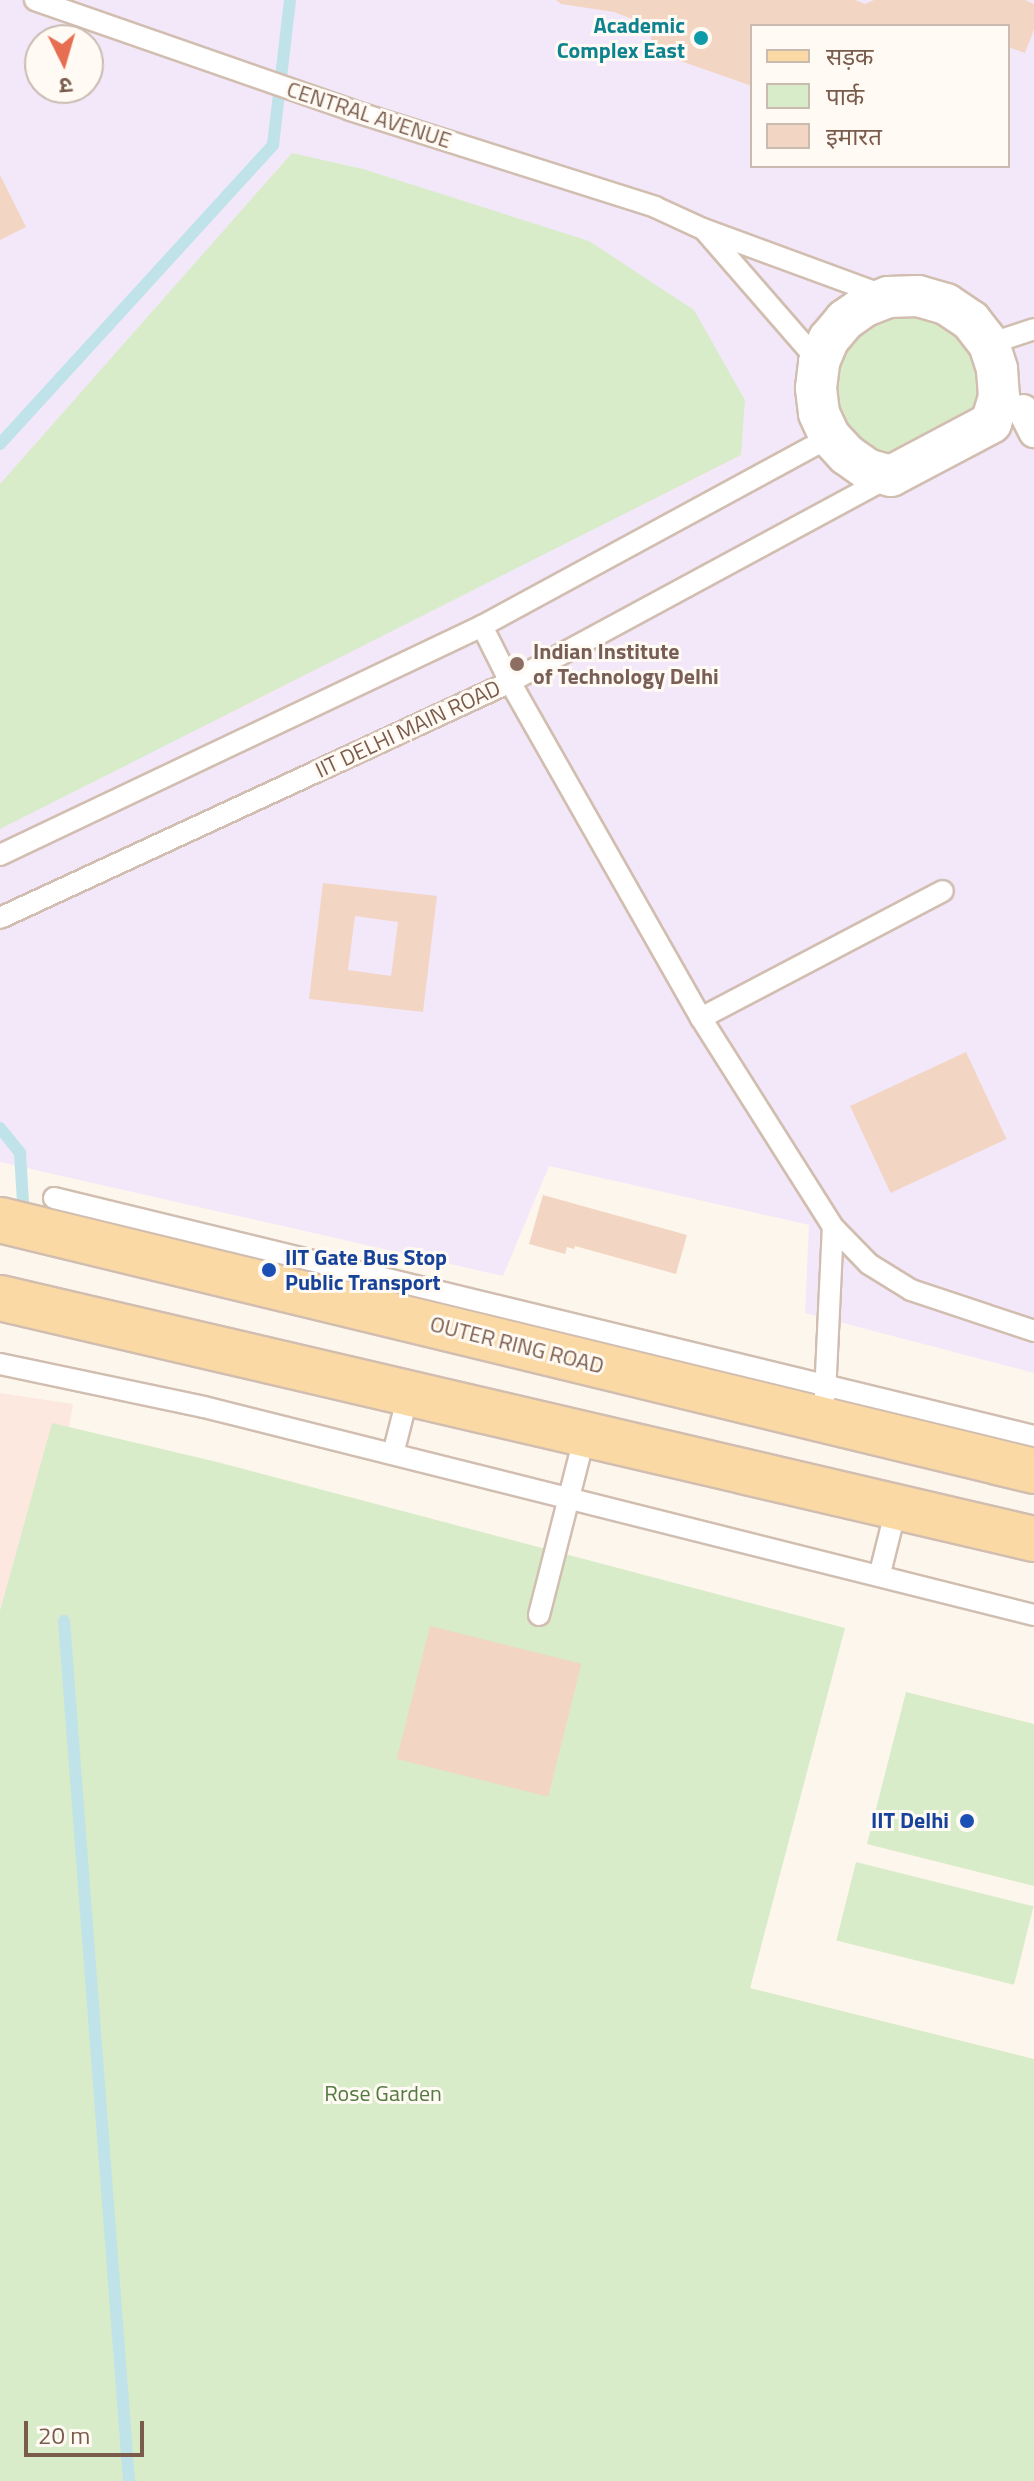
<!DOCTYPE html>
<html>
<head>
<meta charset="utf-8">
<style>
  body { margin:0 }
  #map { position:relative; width:1034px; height:2481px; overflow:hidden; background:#fdf6ec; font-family:"Titillium Web","Noto Sans Devanagari",sans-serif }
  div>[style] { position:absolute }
  .commercial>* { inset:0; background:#fde8e0 }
  .education>* { inset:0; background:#f3e8fa }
  .green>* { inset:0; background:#d8ecc9; transform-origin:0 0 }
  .stream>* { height:12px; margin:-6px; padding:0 6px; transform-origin:6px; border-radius:6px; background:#bfe3e8 }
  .building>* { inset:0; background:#f3d5c3; transform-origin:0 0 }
  .roads { filter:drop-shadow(2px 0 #d1beb0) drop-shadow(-2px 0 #d1beb0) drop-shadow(0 2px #d1beb0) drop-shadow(0 -2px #d1beb0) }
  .service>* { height:20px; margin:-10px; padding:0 10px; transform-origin:10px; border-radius:10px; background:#fff }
  .pedestrian>* { height:30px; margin:-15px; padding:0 15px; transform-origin:15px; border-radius:15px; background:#fff }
  .minor>* { height:40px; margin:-20px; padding:0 20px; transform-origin:20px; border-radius:20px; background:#fff }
  .primary>* { height:44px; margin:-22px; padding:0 22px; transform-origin:22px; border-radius:22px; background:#fbd9a5 }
  .dots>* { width:22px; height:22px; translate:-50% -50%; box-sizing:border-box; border:4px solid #fffaf3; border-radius:50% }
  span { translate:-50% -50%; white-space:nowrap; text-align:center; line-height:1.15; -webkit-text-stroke:6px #fffaf3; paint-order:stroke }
  .culture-label { font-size:22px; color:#0d838f; font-weight:700 }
  .right { translate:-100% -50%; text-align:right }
  .street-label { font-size:22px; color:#7a5c4d }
  .education-label { font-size:22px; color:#785e54; font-weight:700 }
  .left { translate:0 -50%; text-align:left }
  .transit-label { font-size:22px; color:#164399; font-weight:700 }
  .park-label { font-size:22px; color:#537a41 }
  .legend { position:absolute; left:750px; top:24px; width:260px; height:144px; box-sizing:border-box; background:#fffaf3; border:2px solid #cabbb1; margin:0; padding:10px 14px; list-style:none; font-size:24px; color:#7a5c4d }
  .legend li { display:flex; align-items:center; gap:16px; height:40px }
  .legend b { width:40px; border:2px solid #cabbb1 }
  .north { position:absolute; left:24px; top:24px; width:80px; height:80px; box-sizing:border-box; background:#fffaf3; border:2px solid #cabbb1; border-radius:50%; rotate:175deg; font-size:22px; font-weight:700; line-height:32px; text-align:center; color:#7a5c4d }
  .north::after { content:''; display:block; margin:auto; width:28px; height:36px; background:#e76f51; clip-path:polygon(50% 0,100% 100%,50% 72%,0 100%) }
  .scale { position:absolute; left:24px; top:2421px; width:120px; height:36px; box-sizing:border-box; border:4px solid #7a5c4d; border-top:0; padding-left:10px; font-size:24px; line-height:28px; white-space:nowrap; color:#7a5c4d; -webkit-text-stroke:6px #fffaf3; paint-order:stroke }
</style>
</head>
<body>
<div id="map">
  <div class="commercial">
    <i style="clip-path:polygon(0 1393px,73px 1404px,0 1829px)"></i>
  </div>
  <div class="education">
    <i style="clip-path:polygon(evenodd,0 0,1034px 0,1034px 1373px,805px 1313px,809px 1225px,549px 1166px,503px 1276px,0 1162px,0 0,752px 26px,1008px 26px,1008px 166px,752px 166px,752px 26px,0 0,40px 40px,88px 40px,88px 88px,40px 88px,40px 40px)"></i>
  </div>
  <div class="green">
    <i style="clip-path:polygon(292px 153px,363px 169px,589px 241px,694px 310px,745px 400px,741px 455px,0 829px,0 484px)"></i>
    <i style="clip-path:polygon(890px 313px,945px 319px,982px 360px,981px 415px,891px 459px,866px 447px,847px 427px,837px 401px,837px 373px,847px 347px,866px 326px)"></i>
    <i style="clip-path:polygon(52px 1423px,217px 1462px,845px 1628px,750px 1988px,1034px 2059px,1034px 2481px,0 2481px,0 1611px)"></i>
    <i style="clip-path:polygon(906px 1692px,1034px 1724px,1034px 1886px,867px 1844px)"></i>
    <i style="left:856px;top:1862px;width:183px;height:81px;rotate:14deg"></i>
  </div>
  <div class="stream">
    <i style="left:0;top:444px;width:405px;rotate:-47.6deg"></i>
    <i style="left:273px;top:145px;width:146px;rotate:-83.3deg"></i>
    <i style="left:0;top:1128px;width:32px;rotate:51deg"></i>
    <i style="left:20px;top:1153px;width:49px;rotate:86.5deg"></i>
    <i style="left:64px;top:1621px;width:862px;rotate:85.68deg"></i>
  </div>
  <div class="building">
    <i style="clip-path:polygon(556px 0,855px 0,865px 4px,874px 0,1025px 0,1034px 4px,1034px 29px,1025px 53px,1008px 47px,1008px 26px,752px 26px,752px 86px,652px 51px,650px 26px,614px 12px,561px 4px)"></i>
    <i style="clip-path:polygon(0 175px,26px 227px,0 240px)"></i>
    <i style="clip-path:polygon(evenodd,323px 883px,437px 896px,423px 1012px,309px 999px,323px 883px,355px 916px,398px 922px,391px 976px,348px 970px,355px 916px)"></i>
    <i style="left:966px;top:1052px;width:96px;height:128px;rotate:65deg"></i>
    <i style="clip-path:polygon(543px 1195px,687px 1235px,676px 1274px,575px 1246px,574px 1249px,567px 1247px,565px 1254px,529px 1244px)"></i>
    <i style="left:430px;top:1626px;width:156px;height:137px;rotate:14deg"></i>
  </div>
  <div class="roads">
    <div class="service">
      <i style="left:35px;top:0;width:334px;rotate:19.2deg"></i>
      <i style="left:350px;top:110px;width:320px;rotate:17.6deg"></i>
      <i style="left:655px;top:207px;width:53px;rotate:24.6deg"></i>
      <i style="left:703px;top:229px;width:194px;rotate:20.2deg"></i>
      <i style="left:706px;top:232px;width:172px;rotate:49deg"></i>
      <i style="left:989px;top:344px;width:47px;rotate:-18.4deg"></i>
      <i style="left:482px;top:626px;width:63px;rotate:63.4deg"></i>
      <i style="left:510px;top:682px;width:386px;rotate:60.4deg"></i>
      <i style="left:701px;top:1018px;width:247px;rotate:57.7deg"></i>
      <i style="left:833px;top:1227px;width:52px;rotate:45.8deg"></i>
      <i style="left:869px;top:1264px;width:49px;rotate:31.8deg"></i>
      <i style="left:911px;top:1290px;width:130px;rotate:18.4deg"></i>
      <i style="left:0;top:855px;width:534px;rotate:-25.41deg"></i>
      <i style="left:482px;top:626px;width:396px;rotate:-28.5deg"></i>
      <i style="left:0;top:918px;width:562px;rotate:-24.83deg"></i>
      <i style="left:510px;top:682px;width:430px;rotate:-28.4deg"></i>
      <i style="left:701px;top:1018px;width:273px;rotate:-27.7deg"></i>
      <i style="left:54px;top:1198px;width:1008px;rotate:13.65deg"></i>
      <i style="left:0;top:1364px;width:208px;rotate:11.9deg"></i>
      <i style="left:204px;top:1407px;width:856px;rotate:14.07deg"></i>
      <i style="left:825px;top:1395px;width:168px;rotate:-87.3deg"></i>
      <i style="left:393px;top:1454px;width:61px;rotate:-75.7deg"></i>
      <i style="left:880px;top:1573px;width:70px;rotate:-76deg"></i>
      <i style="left:539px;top:1615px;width:186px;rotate:-75.7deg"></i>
    </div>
    <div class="pedestrian">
      <i style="left:1023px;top:410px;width:25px;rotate:63deg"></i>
    </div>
    <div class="minor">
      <i style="left:918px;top:296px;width:29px;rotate:16deg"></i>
      <i style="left:946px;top:304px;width:30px;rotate:34deg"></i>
      <i style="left:971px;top:321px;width:29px;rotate:52deg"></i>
      <i style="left:989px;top:344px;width:26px;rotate:72deg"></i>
      <i style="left:997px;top:369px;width:28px;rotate:86deg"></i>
      <i style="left:999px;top:397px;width:27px;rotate:107deg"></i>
      <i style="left:991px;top:423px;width:113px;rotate:152.1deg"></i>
      <i style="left:891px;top:476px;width:25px;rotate:-164deg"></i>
      <i style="left:867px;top:469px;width:24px;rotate:-145deg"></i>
      <i style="left:847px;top:455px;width:25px;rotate:-133deg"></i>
      <i style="left:830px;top:437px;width:26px;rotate:-115deg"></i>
      <i style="left:819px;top:413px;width:25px;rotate:-97deg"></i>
      <i style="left:816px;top:388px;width:26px;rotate:-83deg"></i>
      <i style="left:819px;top:362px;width:25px;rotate:-67deg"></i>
      <i style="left:829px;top:339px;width:25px;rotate:-50deg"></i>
      <i style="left:845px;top:320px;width:24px;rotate:-35deg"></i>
      <i style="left:865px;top:306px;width:25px;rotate:-21deg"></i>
      <i style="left:888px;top:297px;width:30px;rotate:-2deg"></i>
    </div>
    <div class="primary">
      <i style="left:0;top:1220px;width:1064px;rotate:13.64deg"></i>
      <i style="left:0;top:1298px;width:1062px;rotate:13.12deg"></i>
    </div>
  </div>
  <div class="dots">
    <i style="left:701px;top:38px;background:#0f9aa8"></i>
    <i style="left:517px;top:664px;background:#8d6e63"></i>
    <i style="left:269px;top:1270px;background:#1a4fb4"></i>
    <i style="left:967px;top:1821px;background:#1a4fb4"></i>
  </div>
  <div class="culture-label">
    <span class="right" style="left:685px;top:38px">Academic<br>Complex East</span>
  </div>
  <div class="street-label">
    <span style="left:369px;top:115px;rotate:18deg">CENTRAL AVENUE</span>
    <span style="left:408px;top:729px;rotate:-25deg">IIT DELHI MAIN ROAD</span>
    <span style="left:517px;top:1345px;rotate:14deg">OUTER RING ROAD</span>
  </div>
  <div class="education-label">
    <span class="left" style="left:533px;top:664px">Indian Institute<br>of Technology Delhi</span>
  </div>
  <div class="transit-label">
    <span class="left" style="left:285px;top:1270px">IIT Gate Bus Stop<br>Public Transport</span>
    <span class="right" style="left:949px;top:1821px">IIT Delhi</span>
  </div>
  <div class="park-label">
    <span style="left:383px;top:2094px">Rose Garden</span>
  </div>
  <ul class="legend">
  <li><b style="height:10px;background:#fbd9a5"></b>सड़क</li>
  <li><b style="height:22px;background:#d8ecc9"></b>पार्क</li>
  <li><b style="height:22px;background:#f3d5c3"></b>इमारत</li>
  </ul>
  <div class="north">उ</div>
  <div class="scale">20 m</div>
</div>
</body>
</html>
